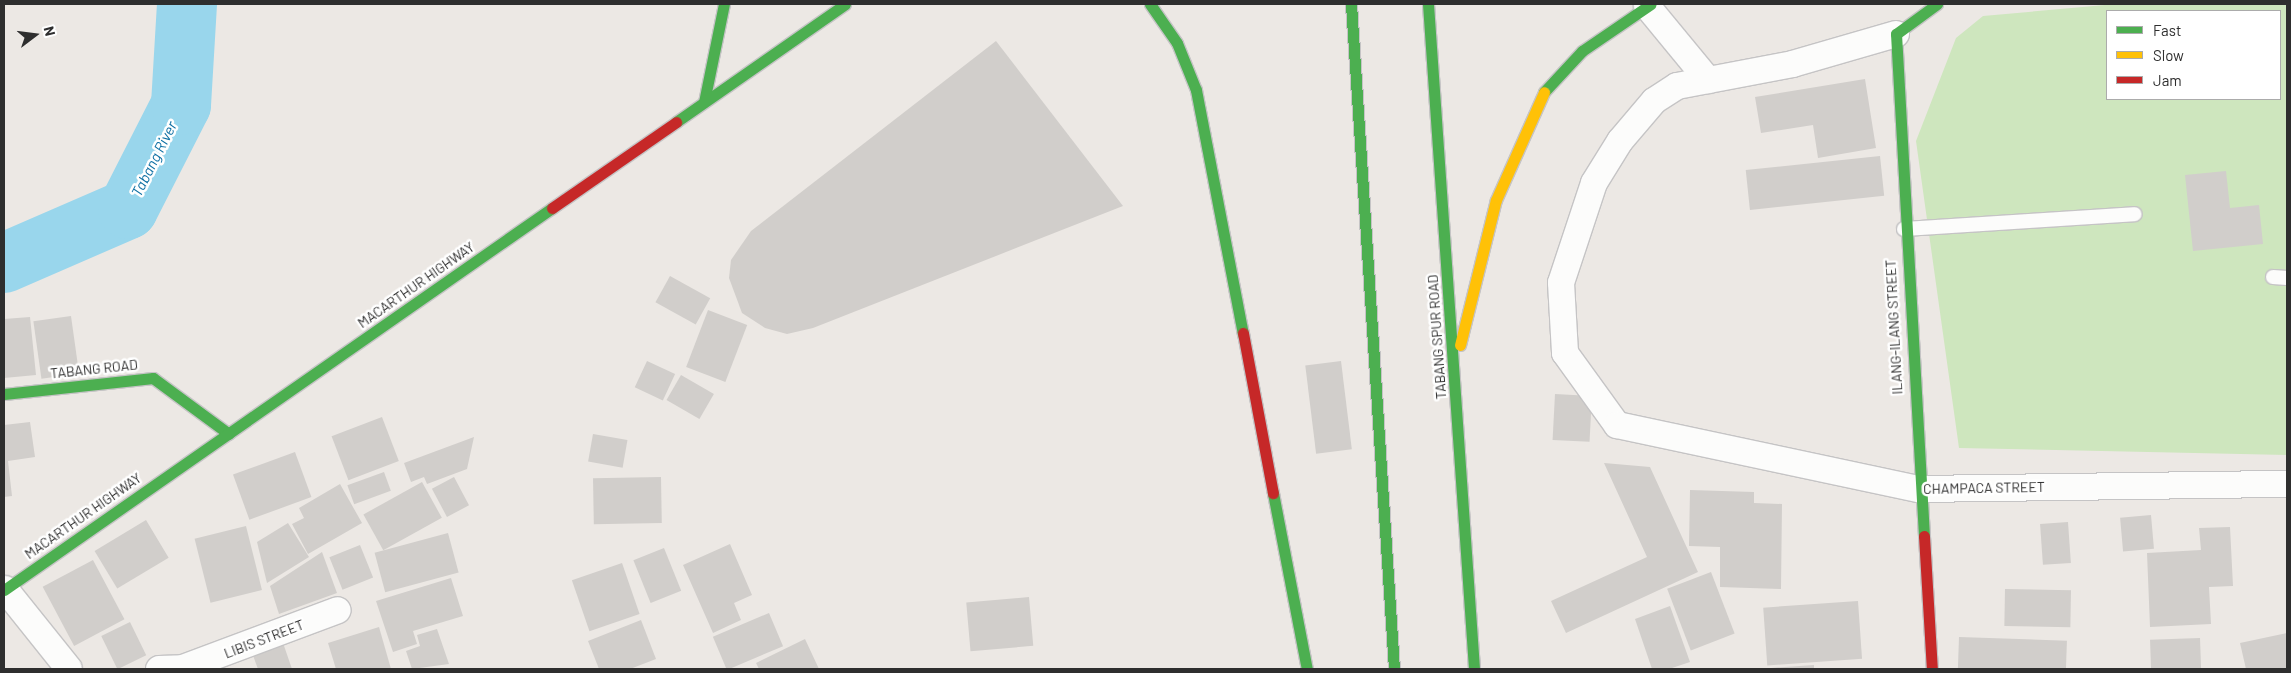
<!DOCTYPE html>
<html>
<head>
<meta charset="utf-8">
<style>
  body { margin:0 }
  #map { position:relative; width:2291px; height:673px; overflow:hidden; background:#ece8e4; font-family:Barlow,sans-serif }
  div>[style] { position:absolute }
  .green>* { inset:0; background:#cee6be }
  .river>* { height:60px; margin:-30px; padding:0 30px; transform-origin:30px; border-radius:30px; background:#99d6ec }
  .building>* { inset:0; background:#d1cecb; transform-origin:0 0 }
  .roads { filter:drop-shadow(1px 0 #c5c4c5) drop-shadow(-1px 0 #c5c4c5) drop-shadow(0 1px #c5c4c5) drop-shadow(0 -1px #c5c4c5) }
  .lane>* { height:14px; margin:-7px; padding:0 7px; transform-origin:7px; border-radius:7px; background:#fcfcfb }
  .street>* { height:26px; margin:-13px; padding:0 13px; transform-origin:13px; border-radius:13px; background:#fcfcfb }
  .fast>* { height:11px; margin:-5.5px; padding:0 5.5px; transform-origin:5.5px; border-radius:5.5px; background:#4caf50 }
  .slow>* { height:11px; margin:-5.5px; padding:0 5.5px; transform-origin:5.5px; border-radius:5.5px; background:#ffc107 }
  .jam>* { height:11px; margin:-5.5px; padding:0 5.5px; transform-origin:5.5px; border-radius:5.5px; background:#c62828 }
  span { translate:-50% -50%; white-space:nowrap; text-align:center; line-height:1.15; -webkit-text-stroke:5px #fff; paint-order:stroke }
  .street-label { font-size:14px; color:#2e2e2e }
  .water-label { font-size:15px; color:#0d6fa3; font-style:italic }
  .frame { position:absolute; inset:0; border:5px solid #2e2e2e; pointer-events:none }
  .legend { position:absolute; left:2106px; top:10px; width:175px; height:90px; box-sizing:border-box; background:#fff; border:1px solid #ababab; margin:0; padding:6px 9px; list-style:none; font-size:15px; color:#2e2e2e }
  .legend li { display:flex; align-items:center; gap:10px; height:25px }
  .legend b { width:25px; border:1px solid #ababab }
  .north { position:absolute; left:10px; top:10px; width:50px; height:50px; -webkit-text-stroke:4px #fff; paint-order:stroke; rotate:75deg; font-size:14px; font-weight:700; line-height:20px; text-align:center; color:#2e2e2e }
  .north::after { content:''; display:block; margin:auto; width:18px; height:22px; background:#2e2e2e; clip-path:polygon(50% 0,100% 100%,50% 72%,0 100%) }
</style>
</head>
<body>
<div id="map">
  <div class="green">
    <i style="clip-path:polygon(evenodd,2116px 4px,2287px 4px,2287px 455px,1959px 448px,1916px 141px,1956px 38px,1983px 16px,2116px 4px,2107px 11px,2280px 11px,2280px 99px,2107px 99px,2107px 11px)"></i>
  </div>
  <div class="river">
    <i style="left:4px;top:263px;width:135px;rotate:-23.5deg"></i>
    <i style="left:128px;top:209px;width:117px;rotate:-63deg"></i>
    <i style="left:181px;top:105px;width:101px;rotate:-86.6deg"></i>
  </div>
  <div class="building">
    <i style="clip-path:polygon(996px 41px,1123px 206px,813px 328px,787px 334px,765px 328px,742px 313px,729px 278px,731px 260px,751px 231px)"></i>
    <i style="clip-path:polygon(1865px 79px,1876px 148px,1818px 158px,1813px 125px,1761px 133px,1755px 97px)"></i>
    <i style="left:1880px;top:156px;width:40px;height:135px;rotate:84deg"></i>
    <i style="clip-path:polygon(2226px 171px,2230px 208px,2259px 205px,2263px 244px,2193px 251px,2185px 175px)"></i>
    <i style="left:670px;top:276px;width:46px;height:30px;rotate:29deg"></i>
    <i style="left:708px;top:310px;width:42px;height:61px;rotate:21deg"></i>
    <i style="left:71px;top:316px;width:58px;height:38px;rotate:82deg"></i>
    <i style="clip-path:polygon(30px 317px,36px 375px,4px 378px,4px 319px)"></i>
    <i style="left:647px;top:361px;width:31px;height:29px;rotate:25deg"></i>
    <i style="left:1341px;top:361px;width:89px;height:36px;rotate:83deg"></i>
    <i style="left:681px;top:375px;width:38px;height:29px;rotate:30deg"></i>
    <i style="left:1555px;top:394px;width:37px;height:46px;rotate:3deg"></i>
    <i style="left:382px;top:417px;width:47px;height:54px;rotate:69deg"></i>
    <i style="clip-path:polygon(30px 422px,35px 457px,8px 461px,12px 496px,4px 497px,4px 425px)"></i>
    <i style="left:593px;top:434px;width:35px;height:28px;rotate:10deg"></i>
    <i style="clip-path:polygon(474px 437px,467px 469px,427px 484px,424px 477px,411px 482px,404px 463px)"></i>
    <i style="left:295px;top:452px;width:48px;height:66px;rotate:70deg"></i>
    <i style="clip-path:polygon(1604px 463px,1650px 467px,1698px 572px,1566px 633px,1551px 601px,1647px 557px)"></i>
    <i style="left:384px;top:472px;width:20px;height:39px;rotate:70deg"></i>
    <i style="left:454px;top:477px;width:32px;height:25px;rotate:62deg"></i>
    <i style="left:661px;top:477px;width:46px;height:68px;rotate:89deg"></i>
    <i style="left:422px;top:482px;width:41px;height:67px;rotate:61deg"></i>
    <i style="clip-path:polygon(340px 484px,362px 523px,308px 554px,292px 524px,304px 518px,299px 508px)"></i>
    <i style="clip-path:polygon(1690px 490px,1754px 492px,1754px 503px,1782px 504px,1781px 589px,1720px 587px,1720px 547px,1689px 546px)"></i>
    <i style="left:2151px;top:515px;width:34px;height:31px;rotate:85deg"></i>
    <i style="left:146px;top:520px;width:44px;height:60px;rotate:59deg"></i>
    <i style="left:2068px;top:522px;width:41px;height:28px;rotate:86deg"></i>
    <i style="clip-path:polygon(288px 523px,309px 557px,267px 583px,257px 542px)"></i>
    <i style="left:246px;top:526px;width:66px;height:53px;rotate:76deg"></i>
    <i style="clip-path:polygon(2230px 527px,2233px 586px,2209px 587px,2211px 624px,2150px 627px,2147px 553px,2201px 550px,2199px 528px)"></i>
    <i style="left:448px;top:533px;width:41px;height:76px;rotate:75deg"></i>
    <i style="clip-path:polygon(730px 544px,752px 595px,734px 603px,741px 620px,713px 633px,683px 565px)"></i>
    <i style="left:360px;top:545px;width:35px;height:33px;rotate:68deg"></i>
    <i style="left:664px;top:548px;width:46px;height:33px;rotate:68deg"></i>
    <i style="clip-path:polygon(322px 552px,337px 593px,279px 614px,270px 586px)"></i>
    <i style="left:93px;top:560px;width:67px;height:57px;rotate:62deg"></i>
    <i style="left:622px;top:563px;width:54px;height:53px;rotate:71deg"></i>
    <i style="left:1711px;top:572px;width:66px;height:47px;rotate:69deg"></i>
    <i style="clip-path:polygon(451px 578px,463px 616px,413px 631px,417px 644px,393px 652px,376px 601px)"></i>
    <i style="left:2005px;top:589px;width:66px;height:37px;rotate:1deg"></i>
    <i style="left:1029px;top:597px;width:49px;height:63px;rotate:85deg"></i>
    <i style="left:1858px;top:601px;width:58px;height:95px;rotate:86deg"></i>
    <i style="clip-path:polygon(1670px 606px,1690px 662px,1669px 669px,1652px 669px,1635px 619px)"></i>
    <i style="left:769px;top:613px;width:36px;height:61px;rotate:67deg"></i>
    <i style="clip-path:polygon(641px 620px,656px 659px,630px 669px,599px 669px,588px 641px)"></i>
    <i style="left:130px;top:622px;width:37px;height:32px;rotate:64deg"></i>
    <i style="clip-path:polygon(379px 627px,391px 669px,336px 669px,328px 643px)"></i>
    <i style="clip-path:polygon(437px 629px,449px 664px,412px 669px,406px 651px,420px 646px,417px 635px)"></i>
    <i style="clip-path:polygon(2287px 633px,2287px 669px,2246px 669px,2240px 643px)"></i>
    <i style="left:1959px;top:637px;width:108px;height:32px;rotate:2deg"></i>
    <i style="left:2200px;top:638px;width:31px;height:50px;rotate:88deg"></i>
    <i style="clip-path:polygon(805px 639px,819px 669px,759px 669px,756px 663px)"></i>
    <i style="clip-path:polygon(282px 640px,292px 669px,258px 669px,251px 650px)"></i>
    <i style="clip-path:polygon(1814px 665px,1814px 669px,1771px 669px,1771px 668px)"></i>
  </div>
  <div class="roads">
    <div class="lane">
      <i style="left:1904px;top:229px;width:231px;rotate:-3.7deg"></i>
      <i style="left:2273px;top:277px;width:14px;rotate:4deg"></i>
    </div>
    <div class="street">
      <i style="left:1647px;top:6px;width:96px;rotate:50.5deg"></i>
      <i style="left:1896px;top:34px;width:107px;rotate:163.8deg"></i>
      <i style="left:1793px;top:64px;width:118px;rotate:169.3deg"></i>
      <i style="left:1677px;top:86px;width:27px;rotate:147deg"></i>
      <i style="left:1654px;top:101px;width:52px;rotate:130.4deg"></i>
      <i style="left:1620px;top:141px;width:49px;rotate:121.8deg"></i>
      <i style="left:1594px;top:183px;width:105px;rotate:108.3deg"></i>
      <i style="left:1561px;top:283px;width:70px;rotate:86.7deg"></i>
      <i style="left:1565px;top:353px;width:89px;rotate:54.2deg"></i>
      <i style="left:1617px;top:425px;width:309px;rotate:12deg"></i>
      <i style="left:1919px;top:489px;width:368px;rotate:-0.8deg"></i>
      <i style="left:5px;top:589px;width:102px;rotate:51.3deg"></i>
      <i style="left:159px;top:669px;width:24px;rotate:-2deg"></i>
      <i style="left:183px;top:668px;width:165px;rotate:-20.5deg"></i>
    </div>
    <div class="fast">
      <i style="left:1150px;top:4px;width:47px;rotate:55.3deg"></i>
      <i style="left:1177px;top:43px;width:51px;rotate:68deg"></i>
      <i style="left:1196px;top:90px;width:248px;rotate:79.1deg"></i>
      <i style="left:1351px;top:4px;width:666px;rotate:86.3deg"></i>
      <i style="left:1428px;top:4px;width:667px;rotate:86.04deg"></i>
      <i style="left:1544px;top:92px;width:56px;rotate:-47.2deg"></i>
      <i style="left:1582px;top:51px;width:83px;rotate:-34.3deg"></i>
      <i style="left:704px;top:102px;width:100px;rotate:-78.5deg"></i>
      <i style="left:676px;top:122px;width:206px;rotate:-34.9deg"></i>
      <i style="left:4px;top:394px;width:150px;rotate:-6.1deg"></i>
      <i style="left:153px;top:378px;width:94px;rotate:36.4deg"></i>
      <i style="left:1273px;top:493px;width:179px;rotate:79.1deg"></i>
      <i style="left:1924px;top:536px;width:503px;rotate:-93.19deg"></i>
      <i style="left:1896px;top:34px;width:51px;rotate:-36.2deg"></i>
      <i style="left:4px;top:590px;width:668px;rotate:-34.88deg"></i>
    </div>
    <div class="slow">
      <i style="left:1460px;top:345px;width:149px;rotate:-76.1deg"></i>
      <i style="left:1496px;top:200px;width:118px;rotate:-66deg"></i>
    </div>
    <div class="jam">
      <i style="left:552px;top:208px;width:151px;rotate:-34.7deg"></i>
      <i style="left:1243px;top:333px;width:163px;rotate:79.4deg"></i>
      <i style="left:1924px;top:536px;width:133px;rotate:86.6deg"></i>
    </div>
  </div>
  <div class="street-label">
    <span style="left:416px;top:285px;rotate:-35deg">MACARTHUR HIGHWAY</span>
    <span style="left:1894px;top:327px;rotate:-93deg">ILANG-ILANG STREET</span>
    <span style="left:1437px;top:337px;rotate:-94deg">TABANG SPUR ROAD</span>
    <span style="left:94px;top:369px;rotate:-6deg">TABANG ROAD</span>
    <span style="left:1984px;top:488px;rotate:-1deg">CHAMPACA STREET</span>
    <span style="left:83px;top:516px;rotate:-35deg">MACARTHUR HIGHWAY</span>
    <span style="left:264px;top:639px;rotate:-21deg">LIBIS STREET</span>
  </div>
  <div class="water-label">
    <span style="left:154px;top:159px;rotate:-63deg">Tabang River</span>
  </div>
  <div class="frame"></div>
  <ul class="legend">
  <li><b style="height:6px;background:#4caf50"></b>Fast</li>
  <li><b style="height:6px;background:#ffc107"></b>Slow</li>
  <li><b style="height:6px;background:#c62828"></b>Jam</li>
  </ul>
  <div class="north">N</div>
</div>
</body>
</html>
